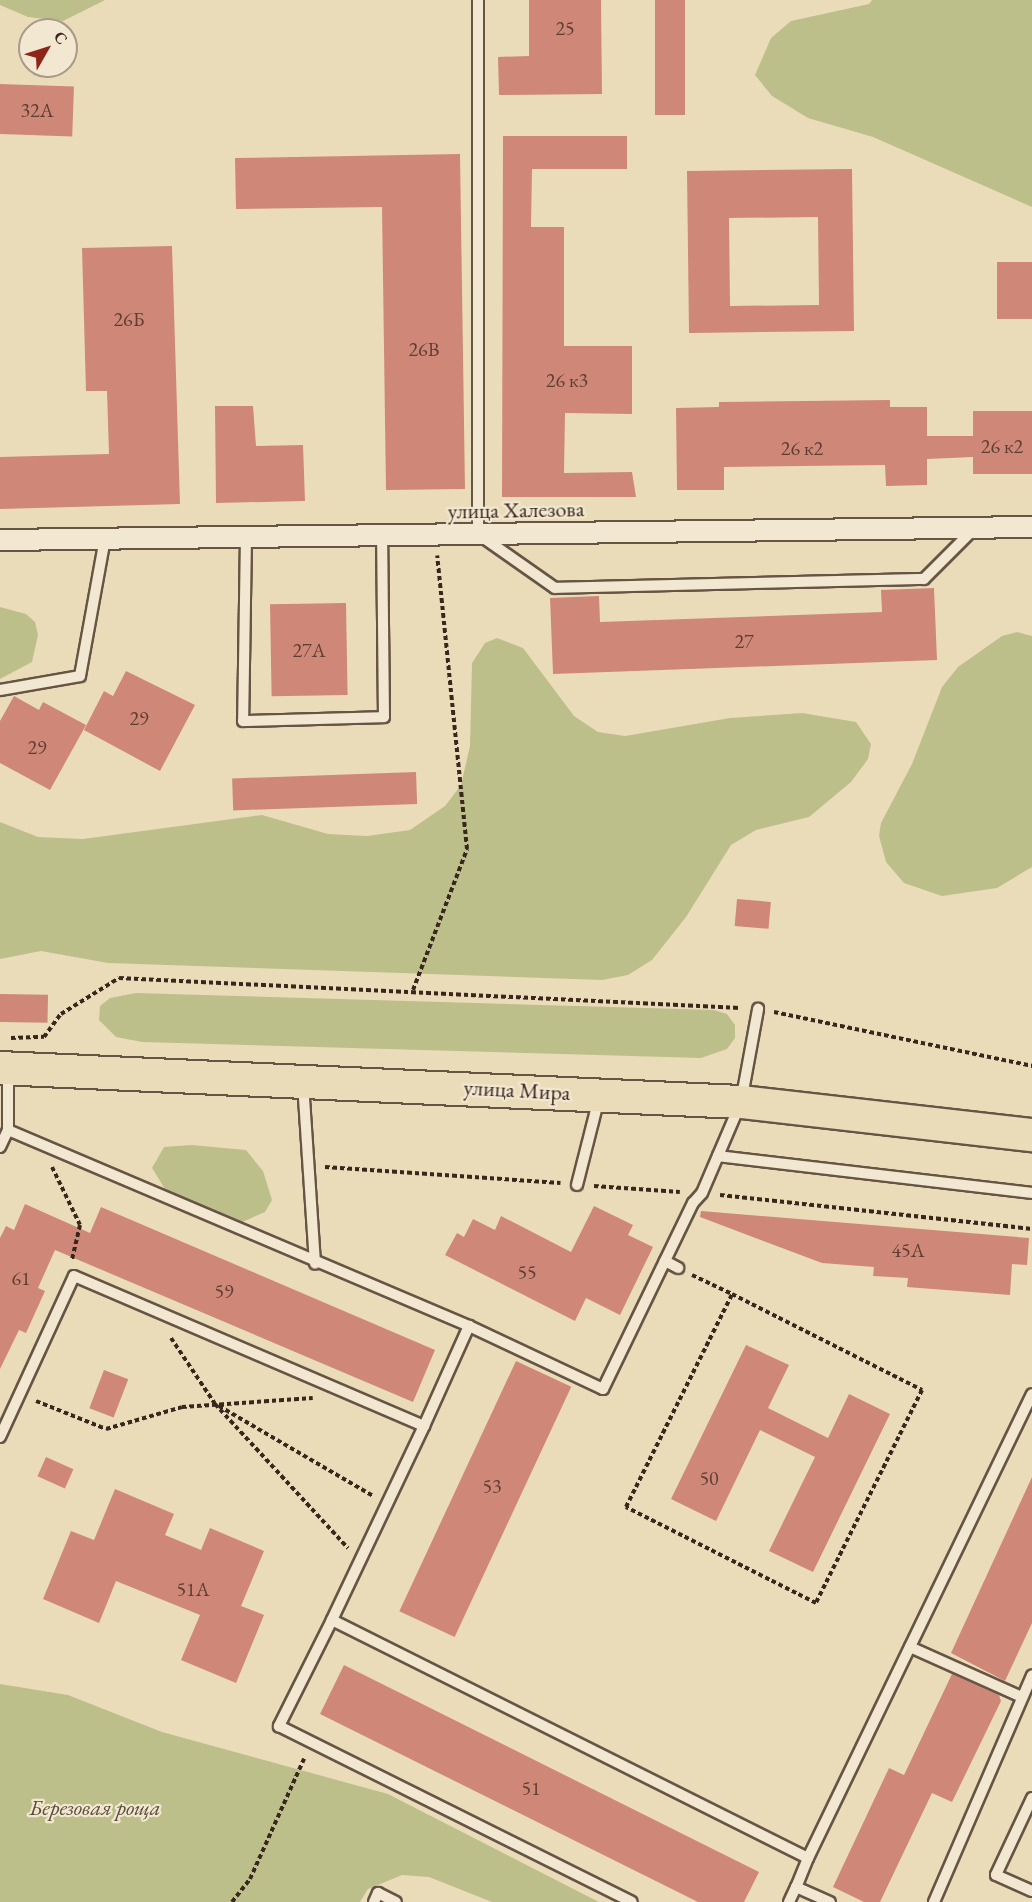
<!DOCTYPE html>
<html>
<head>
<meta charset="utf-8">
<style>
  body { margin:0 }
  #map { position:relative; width:1032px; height:1902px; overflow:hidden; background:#ebdcb9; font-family:"EB Garamond",serif }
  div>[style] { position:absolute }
  .green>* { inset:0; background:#bdbf8b }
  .building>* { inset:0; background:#cf8777; transform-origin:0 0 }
  .path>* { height:4px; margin-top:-2px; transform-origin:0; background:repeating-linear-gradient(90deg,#39261d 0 4.5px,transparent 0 7.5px) }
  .roads { filter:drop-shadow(2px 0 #665444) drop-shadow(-2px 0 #665444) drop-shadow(0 2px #665444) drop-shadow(0 -2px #665444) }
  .lane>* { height:10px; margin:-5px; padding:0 5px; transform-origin:5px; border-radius:5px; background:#f2e8d2 }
  .street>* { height:20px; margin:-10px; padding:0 10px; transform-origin:10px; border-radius:10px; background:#f2e8d2 }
  .primary>* { height:32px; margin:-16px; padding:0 16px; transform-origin:16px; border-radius:16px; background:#ebdcb9 }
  span { translate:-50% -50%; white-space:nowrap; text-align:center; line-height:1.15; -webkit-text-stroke:4.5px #f2e8d2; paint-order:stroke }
  .number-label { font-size:20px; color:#5e3e34 }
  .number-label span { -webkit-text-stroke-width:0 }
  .street-label { font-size:22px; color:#39261d }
  .park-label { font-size:22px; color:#5a4c38; font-style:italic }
  .north { position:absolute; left:18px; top:18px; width:60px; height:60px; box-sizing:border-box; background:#f2e8d2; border:2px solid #a89a8a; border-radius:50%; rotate:51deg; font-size:16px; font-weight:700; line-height:24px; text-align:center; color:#39261d }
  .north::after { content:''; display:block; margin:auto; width:21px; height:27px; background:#8f2418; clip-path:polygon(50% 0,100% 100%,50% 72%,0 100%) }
</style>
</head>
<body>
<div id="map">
  <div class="green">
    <i style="clip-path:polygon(0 0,105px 0,63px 21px,28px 17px,0 5px)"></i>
    <i style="clip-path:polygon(872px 0,1032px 0,1032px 207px,873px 137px,808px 118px,772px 96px,755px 75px,771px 38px,791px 21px,869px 4px)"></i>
    <i style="clip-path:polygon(0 607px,26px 614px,35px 622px,38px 635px,32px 662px,0 679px)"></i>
    <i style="clip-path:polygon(1017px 632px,1032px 636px,1032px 867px,997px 888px,942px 896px,904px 883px,886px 862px,879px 836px,881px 823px,912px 764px,942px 687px,958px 667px,1002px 636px)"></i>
    <i style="clip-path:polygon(497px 638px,523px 648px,574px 716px,598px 732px,625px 736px,730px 718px,802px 713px,856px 722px,871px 744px,868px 759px,851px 782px,809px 817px,756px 830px,731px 845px,686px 917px,652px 960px,628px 975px,602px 980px,108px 963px,41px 951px,0 959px,0 822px,38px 837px,83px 839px,262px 815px,328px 834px,367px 836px,410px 830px,445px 806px,461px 785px,470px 746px,472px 663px,485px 643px)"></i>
    <i style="clip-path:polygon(136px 993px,714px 1010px,727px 1014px,735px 1025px,735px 1038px,727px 1049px,701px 1058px,142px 1042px,116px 1037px,99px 1020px,100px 1006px,110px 998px)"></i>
    <i style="clip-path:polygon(192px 1145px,246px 1150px,263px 1171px,272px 1200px,265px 1212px,240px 1223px,213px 1217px,165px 1189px,152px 1168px,164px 1147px)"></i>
    <i style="clip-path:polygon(0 1684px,68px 1695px,162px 1732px,388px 1794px,599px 1902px,492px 1902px,429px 1877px,402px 1875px,368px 1889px,360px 1902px,0 1902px)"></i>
  </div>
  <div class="building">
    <i style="clip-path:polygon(529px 0,601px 0,602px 94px,499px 95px,498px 57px,529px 56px)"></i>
    <i style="left:655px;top:0;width:30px;height:115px"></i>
    <i style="left:0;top:84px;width:74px;height:50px;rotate:2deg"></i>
    <i style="clip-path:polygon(503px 136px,627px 136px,627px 169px,532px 169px,531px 227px,564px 227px,564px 346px,632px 346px,632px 414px,565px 413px,564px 473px,632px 472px,636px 497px,502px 497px)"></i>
    <i style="clip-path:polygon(460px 154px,465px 489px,386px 490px,382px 207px,236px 209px,235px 158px)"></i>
    <i style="clip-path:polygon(evenodd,852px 169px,854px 331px,689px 333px,687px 171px,852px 169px,818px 217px,819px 305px,730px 306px,729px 218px,818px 217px)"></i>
    <i style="clip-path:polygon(172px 246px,180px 504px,0 509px,0 457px,109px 454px,107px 391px,86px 391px,82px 248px)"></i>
    <i style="left:997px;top:262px;width:35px;height:57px"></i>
    <i style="clip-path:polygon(890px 400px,890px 407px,927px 407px,927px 436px,973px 436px,973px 411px,1032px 411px,1032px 474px,973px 474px,973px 457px,927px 459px,927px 485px,886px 486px,885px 465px,724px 467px,724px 490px,677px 490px,676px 408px,719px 407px,719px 402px)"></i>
    <i style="clip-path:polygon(215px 406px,253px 406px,256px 446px,303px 445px,305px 501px,216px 503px)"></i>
    <i style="clip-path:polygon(934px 588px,937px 660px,553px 674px,550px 598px,599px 596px,600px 622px,882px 612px,881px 590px)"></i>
    <i style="left:346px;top:603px;width:92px;height:76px;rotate:89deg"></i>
    <i style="clip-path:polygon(126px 671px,195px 705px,160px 771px,84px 730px,104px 691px,113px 696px)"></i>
    <i style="clip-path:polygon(14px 696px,39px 710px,43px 702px,86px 725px,50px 790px,0 763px,0 721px)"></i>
    <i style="left:416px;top:772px;width:32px;height:184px;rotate:88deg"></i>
    <i style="left:737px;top:899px;width:34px;height:27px;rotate:5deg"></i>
    <i style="left:0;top:994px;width:48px;height:28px;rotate:1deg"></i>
    <i style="clip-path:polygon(25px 1204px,90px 1233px,101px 1207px,435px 1350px,413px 1402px,55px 1250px,38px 1288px,45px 1291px,26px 1333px,19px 1330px,0 1369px,0 1238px,6px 1226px,14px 1230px)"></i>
    <i style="clip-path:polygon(594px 1206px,633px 1225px,628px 1235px,653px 1247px,620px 1315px,586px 1298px,575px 1321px,445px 1255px,457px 1233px,464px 1237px,473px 1219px,495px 1230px,501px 1216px,571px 1252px)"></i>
    <i style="clip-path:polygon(701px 1211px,1029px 1238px,1027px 1265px,1012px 1264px,1010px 1295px,907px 1287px,908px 1278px,873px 1276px,874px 1267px,822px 1263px,700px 1217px)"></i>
    <i style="clip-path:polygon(746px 1345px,789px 1365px,768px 1408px,828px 1438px,849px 1394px,890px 1414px,813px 1572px,769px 1551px,815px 1457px,760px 1430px,716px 1521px,671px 1499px)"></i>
    <i style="left:516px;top:1361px;width:61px;height:276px;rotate:25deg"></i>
    <i style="left:104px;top:1370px;width:26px;height:41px;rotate:21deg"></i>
    <i style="left:46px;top:1457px;width:30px;height:21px;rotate:24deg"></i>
    <i style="clip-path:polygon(1032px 1477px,1032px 1623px,1005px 1681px,951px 1653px)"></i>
    <i style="clip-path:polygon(115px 1489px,174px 1514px,165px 1535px,201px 1550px,210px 1528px,264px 1551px,241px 1606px,264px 1615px,236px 1683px,181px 1660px,200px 1615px,116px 1581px,99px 1623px,43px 1599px,71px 1531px,94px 1540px)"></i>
    <i style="clip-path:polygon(344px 1665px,759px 1872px,744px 1902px,698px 1902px,320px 1714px)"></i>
    <i style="clip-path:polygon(952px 1674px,999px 1695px,1001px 1701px,952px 1802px,932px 1793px,880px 1902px,864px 1902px,833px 1887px,889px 1768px,904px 1775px)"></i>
  </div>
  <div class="path">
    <i style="left:413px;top:990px;width:151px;rotate:-69deg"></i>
    <i style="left:467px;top:849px;width:295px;rotate:-95.8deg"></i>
    <i style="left:774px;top:1012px;width:264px;rotate:11.8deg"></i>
    <i style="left:11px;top:1038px;width:33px;rotate:-2deg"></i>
    <i style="left:44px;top:1037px;width:29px;rotate:-54deg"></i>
    <i style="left:61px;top:1014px;width:68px;rotate:-31.8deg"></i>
    <i style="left:119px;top:978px;width:622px;rotate:2.77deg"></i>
    <i style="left:52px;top:1167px;width:64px;rotate:64.2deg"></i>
    <i style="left:80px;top:1225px;width:37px;rotate:103deg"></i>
    <i style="left:325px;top:1167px;width:236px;rotate:3.9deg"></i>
    <i style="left:594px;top:1186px;width:86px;rotate:4deg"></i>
    <i style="left:720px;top:1195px;width:314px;rotate:6.2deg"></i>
    <i style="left:692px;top:1275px;width:44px;rotate:25.4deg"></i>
    <i style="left:732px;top:1294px;width:213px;rotate:26.8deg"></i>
    <i style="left:922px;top:1390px;width:238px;rotate:116.5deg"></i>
    <i style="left:816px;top:1603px;width:213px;rotate:-153.2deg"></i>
    <i style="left:626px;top:1507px;width:238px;rotate:-63.5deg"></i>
    <i style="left:171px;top:1338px;width:79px;rotate:56.3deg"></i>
    <i style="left:215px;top:1404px;width:196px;rotate:47.3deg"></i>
    <i style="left:36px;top:1401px;width:75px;rotate:21.8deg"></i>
    <i style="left:106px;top:1429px;width:79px;rotate:-16.1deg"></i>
    <i style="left:182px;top:1407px;width:131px;rotate:-3.9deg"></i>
    <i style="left:219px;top:1406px;width:178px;rotate:30.3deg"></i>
    <i style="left:232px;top:1902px;width:29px;rotate:-52deg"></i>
    <i style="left:250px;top:1879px;width:132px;rotate:-65.8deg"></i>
  </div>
  <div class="roads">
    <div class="lane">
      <i style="left:478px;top:0;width:534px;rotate:90deg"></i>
      <i style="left:478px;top:534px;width:94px;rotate:35deg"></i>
      <i style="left:555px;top:588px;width:369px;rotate:-1.4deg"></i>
      <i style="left:924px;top:579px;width:72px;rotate:-45deg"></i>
      <i style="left:246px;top:537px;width:184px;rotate:90.9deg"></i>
      <i style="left:243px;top:721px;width:141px;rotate:-1.6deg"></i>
      <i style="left:384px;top:717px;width:182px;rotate:-90.6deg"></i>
      <i style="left:0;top:690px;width:81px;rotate:-9.9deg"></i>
      <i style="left:80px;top:676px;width:139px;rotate:-79.7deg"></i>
      <i style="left:303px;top:1083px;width:181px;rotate:86.2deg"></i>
      <i style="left:8px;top:1130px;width:501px;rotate:23.03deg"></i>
      <i style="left:0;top:1147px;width:19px;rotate:-65deg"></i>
      <i style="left:8px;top:1130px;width:59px;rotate:-90deg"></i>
      <i style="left:718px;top:1156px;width:316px;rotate:6.7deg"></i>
      <i style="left:577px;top:1185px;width:90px;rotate:-75.8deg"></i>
      <i style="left:665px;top:1261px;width:15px;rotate:28deg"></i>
      <i style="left:424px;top:1426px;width:110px;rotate:-65.8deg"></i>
      <i style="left:469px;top:1326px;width:148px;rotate:25.2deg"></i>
      <i style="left:603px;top:1389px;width:207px;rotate:-64.2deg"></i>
      <i style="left:693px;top:1203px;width:13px;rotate:-48deg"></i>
      <i style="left:702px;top:1193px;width:99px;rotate:-66.8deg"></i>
      <i style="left:741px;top:1102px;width:95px;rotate:-79.6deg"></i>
      <i style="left:0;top:1437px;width:177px;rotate:-65.3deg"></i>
      <i style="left:74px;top:1276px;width:381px;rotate:23.2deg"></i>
      <i style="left:424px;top:1426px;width:215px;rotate:115.4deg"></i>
      <i style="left:332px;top:1620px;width:532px;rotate:26.57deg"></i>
      <i style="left:808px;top:1858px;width:515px;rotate:-64.23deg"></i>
      <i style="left:332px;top:1620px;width:119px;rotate:116.6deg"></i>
      <i style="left:279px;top:1726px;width:394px;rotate:26.5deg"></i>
      <i style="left:910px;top:1647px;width:123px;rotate:24.1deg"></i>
      <i style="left:1032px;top:1798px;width:85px;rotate:115.1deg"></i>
      <i style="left:996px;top:1875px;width:39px;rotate:24deg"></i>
      <i style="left:808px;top:1858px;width:31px;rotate:112deg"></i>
      <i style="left:796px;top:1887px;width:37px;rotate:24deg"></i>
      <i style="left:374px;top:1902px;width:10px;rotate:-66deg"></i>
      <i style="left:378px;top:1893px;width:20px;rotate:27deg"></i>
      <i style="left:789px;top:1902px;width:17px;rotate:-65deg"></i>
      <i style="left:934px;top:1902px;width:247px;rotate:-66.6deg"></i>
    </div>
    <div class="street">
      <i style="left:0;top:540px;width:1032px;rotate:-0.72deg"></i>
    </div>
    <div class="primary">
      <i style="left:0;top:1068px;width:742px;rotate:2.63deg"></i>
      <i style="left:741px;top:1102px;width:293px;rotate:6.5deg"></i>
    </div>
  </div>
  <div class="number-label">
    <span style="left:565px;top:28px">25</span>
    <span style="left:37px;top:110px">32А</span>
    <span style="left:129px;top:319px">26Б</span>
    <span style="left:424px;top:349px">26В</span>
    <span style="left:567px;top:380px">26 к3</span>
    <span style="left:1002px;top:446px">26 к2</span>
    <span style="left:802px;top:448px">26 к2</span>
    <span style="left:744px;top:641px">27</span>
    <span style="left:309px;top:650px">27А</span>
    <span style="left:139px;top:718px">29</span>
    <span style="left:37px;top:747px">29</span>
    <span style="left:908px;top:1250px">45А</span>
    <span style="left:527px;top:1272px">55</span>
    <span style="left:21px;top:1278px">61</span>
    <span style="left:224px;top:1291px">59</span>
    <span style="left:709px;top:1478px">50</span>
    <span style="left:492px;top:1486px">53</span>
    <span style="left:193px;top:1589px">51А</span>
    <span style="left:531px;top:1788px">51</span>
  </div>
  <div class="street-label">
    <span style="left:516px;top:510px;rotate:-1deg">улица Халезова</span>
    <span style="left:517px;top:1090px;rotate:3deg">улица Мира</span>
  </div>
  <div class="park-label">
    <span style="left:95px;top:1808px">Березовая роща</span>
  </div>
  <div class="north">С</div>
</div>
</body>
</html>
